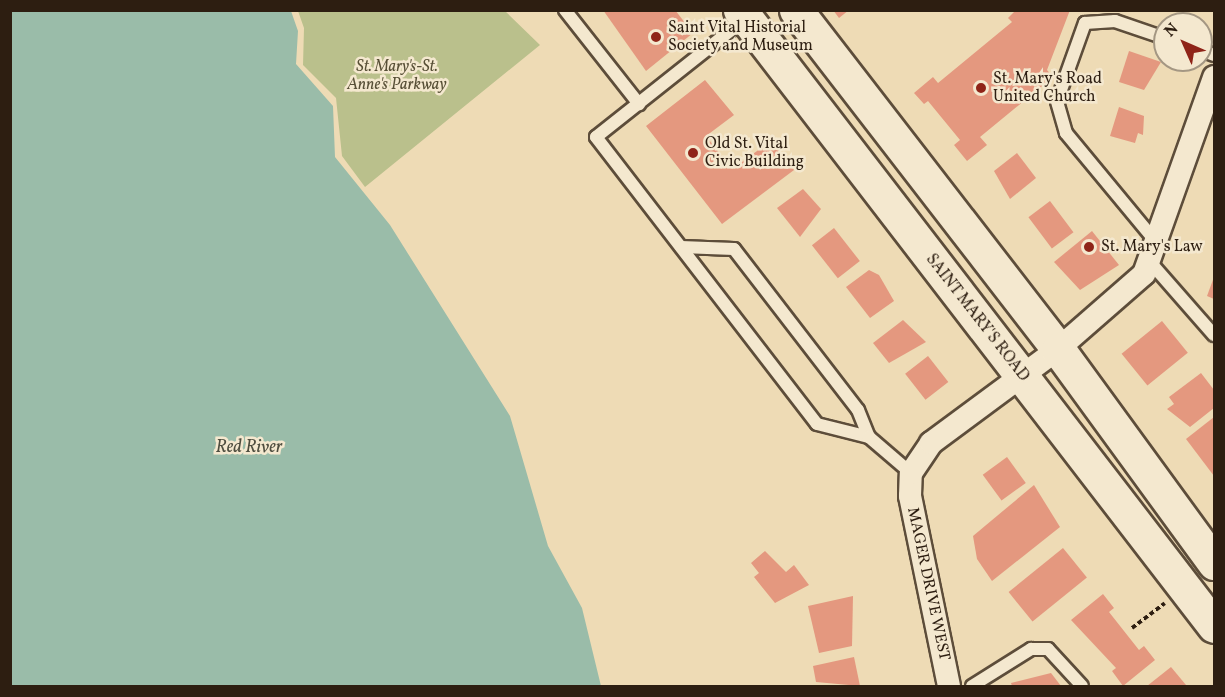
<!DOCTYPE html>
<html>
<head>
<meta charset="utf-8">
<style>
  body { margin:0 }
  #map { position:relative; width:1225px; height:697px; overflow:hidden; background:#eedbb5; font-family:Vollkorn,serif }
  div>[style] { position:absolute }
  .green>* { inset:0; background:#bac08c }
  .water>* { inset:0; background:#9abca9 }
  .building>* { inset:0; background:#e4987f; transform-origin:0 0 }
  .path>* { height:4px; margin-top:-2px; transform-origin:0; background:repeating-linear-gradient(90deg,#2d1e11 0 4.5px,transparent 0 7.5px) }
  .roads { filter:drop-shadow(2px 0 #5d4d3a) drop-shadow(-2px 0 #5d4d3a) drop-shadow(0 2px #5d4d3a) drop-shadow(0 -2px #5d4d3a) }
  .service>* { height:12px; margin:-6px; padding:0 6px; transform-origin:6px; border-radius:6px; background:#f4e8cf }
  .minor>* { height:22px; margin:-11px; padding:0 11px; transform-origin:11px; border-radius:11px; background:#f4e8cf }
  .secondary>* { height:33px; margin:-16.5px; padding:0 16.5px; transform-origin:16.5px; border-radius:16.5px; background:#f4e8cf }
  .dots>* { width:16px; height:16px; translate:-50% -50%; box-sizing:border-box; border:3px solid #f4e8cf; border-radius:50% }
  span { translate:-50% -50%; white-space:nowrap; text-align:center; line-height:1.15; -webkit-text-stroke:5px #f4e8cf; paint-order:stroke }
  .poi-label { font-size:16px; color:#2d1e11 }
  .left { translate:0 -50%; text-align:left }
  .park-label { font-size:16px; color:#574f36; font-style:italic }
  .street-label { font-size:16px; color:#2d1e11 }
  .water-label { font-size:18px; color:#4e4d3f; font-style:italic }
  .frame { position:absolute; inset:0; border:12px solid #2d1e11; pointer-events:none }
  .north { position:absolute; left:1153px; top:12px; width:60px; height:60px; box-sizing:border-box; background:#f4e8cf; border:2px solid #a49783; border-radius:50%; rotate:315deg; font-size:16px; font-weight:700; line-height:24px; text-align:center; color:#2d1e11 }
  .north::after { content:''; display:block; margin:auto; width:21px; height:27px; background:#8f2418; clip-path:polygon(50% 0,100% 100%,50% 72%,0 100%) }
</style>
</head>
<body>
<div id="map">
  <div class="green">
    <i style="clip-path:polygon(298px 11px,505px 11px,540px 45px,365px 187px,342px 156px,336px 98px,303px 65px,304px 28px)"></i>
  </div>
  <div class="water">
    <i style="clip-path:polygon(10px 11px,291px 11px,298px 31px,296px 64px,333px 106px,335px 157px,390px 225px,510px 416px,548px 546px,582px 608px,601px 686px,11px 686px)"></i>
  </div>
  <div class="building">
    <i style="clip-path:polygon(603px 10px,675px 10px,693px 33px,646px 71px)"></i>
    <i style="clip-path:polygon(833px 10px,849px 10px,839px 18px)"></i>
    <i style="clip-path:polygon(1016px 10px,1070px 10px,1047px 70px,1053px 77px,980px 137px,987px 145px,967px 161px,954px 145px,960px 140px,928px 101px,924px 104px,914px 93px,933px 77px,938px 83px,1012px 22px,1008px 18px)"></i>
    <i style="clip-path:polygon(1129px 51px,1161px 62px,1144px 90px,1119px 82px)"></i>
    <i style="clip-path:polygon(705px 80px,734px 115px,706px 136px,732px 169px,771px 141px,794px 170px,722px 224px,646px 126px)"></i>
    <i style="clip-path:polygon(1119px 107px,1144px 116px,1143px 135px,1138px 133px,1135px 143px,1110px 136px)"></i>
    <i style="clip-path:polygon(1017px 153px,1036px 178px,1010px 199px,994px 171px)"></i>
    <i style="clip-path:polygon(803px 189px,821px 209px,800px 237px,777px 208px)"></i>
    <i style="left:1050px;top:201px;width:39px;height:27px;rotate:53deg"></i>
    <i style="left:834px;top:228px;width:42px;height:28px;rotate:52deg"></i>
    <i style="clip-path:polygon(1092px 231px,1119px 265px,1080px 290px,1054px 262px)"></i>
    <i style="clip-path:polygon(869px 270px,879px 275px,894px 301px,870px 318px,846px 287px)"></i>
    <i style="clip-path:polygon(1214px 277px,1214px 299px,1207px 296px)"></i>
    <i style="clip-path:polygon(903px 320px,926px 342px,889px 363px,873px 343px)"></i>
    <i style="left:1162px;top:321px;width:41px;height:52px;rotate:51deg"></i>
    <i style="left:928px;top:356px;width:33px;height:29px;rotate:52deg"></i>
    <i style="clip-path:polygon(1201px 373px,1214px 390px,1214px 408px,1190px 427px,1167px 409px,1174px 404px,1169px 397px)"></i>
    <i style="clip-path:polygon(1214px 417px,1214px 476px,1186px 439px)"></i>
    <i style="left:1007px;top:457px;width:32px;height:30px;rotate:54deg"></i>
    <i style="clip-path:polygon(1034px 485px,1060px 527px,992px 581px,977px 559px,973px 536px)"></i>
    <i style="left:1063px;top:548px;width:38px;height:70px;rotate:51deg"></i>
    <i style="clip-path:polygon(765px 551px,786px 572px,794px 565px,809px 585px,775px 603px,754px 577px,759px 573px,751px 563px)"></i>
    <i style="clip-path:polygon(1103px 594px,1114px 608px,1109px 612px,1139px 650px,1144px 646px,1155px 660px,1123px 686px,1112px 671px,1116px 668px,1071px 620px)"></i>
    <i style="clip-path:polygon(853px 596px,852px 646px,819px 653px,808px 606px)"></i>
    <i style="clip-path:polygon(854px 657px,860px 686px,816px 682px,813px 666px)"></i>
    <i style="clip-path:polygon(1171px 667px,1186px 685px,1147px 686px)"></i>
    <i style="clip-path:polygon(1051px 673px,1061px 686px,1012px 686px,1011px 683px)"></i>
  </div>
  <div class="path">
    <i style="left:1132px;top:628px;width:41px;rotate:-37.1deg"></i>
  </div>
  <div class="roads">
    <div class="service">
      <i style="left:565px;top:10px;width:120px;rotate:51.8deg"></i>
      <i style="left:745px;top:19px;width:190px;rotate:141.6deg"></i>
      <i style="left:596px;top:137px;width:362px;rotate:52.4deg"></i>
      <i style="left:817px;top:424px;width:54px;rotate:14deg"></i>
      <i style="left:1201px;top:50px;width:14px;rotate:21deg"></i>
      <i style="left:1157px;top:243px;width:143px;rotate:-129.6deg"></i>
      <i style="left:1066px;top:133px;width:33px;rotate:-106deg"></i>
      <i style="left:1057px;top:101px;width:83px;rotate:-70.3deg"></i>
      <i style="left:1085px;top:23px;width:30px;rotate:-4deg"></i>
      <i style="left:1115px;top:21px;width:53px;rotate:18.8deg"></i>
      <i style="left:681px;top:247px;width:53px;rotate:2.2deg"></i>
      <i style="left:734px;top:249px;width:203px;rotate:52.4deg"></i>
      <i style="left:858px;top:410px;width:29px;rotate:68deg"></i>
      <i style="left:869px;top:437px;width:55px;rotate:40.6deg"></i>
      <i style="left:1150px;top:262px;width:97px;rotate:48.8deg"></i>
      <i style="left:972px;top:686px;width:70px;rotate:-32.1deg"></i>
      <i style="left:1031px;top:649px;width:17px"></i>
      <i style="left:1048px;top:649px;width:50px;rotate:47.4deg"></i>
    </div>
    <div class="minor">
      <i style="left:949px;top:686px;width:194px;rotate:-101.6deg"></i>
      <i style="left:910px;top:496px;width:23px;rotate:-88deg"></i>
      <i style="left:911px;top:473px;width:36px;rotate:-56deg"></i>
      <i style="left:931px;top:443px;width:158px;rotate:-36.5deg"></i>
      <i style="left:1058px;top:349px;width:114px;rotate:-41.1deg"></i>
      <i style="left:1144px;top:274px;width:209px;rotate:-70.4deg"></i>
    </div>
    <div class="secondary">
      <i style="left:740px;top:10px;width:777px;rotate:52.42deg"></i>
      <i style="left:796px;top:10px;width:428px;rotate:52.3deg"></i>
      <i style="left:1058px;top:349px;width:265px;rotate:53.9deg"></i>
    </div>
  </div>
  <div class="dots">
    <i style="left:656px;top:37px;background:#8f2418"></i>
    <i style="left:981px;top:88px;background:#8f2418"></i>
    <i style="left:693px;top:153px;background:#8f2418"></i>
    <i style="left:1089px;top:247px;background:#8f2418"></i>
  </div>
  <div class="poi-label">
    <span class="left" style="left:668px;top:37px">Saint Vital Historial<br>Society and Museum</span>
    <span class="left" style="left:993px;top:88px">St. Mary's Road<br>United Church</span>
    <span class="left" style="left:705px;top:153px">Old St. Vital<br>Civic Building</span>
    <span class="left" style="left:1101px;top:247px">St. Mary's Law</span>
  </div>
  <div class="park-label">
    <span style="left:397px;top:76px">St. Mary's-St.<br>Anne's Parkway</span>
  </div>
  <div class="street-label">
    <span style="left:977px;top:318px;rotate:52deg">SAINT MARY'S ROAD</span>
    <span style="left:928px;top:584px;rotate:78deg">MAGER DRIVE WEST</span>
  </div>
  <div class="water-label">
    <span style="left:249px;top:448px">Red River</span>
  </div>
  <div class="frame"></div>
  <div class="north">N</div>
</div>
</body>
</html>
